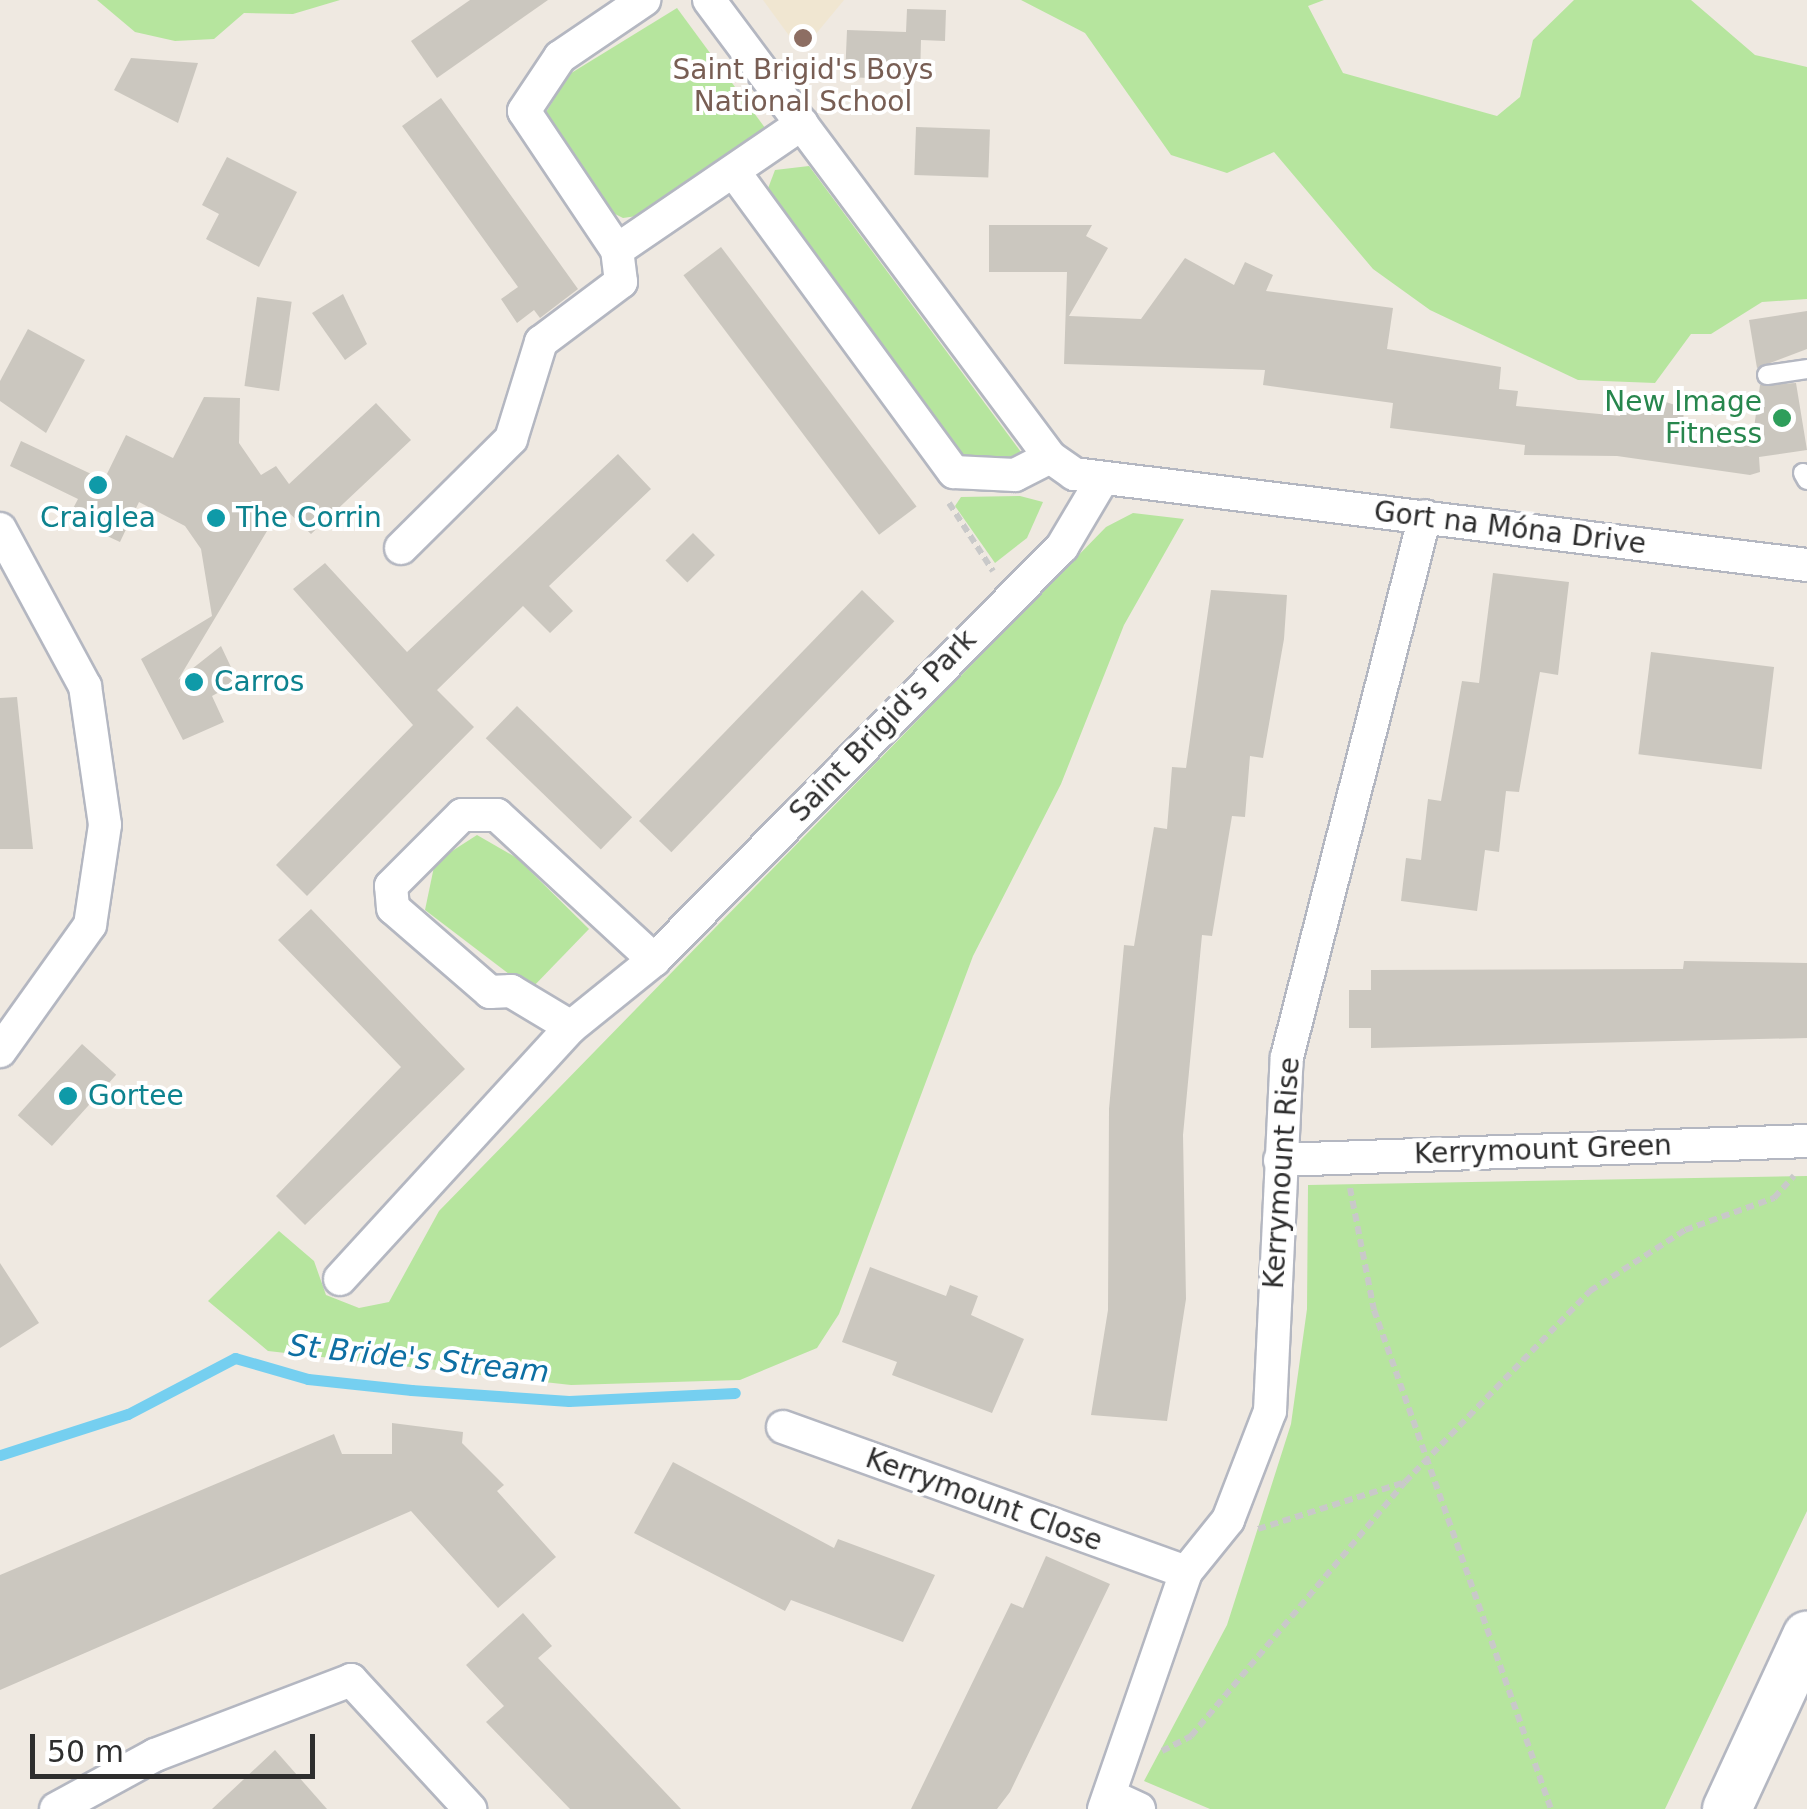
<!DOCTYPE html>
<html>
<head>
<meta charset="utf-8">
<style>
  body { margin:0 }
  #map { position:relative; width:1807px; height:1809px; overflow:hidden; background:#efe9e1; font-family:"DejaVu Sans",sans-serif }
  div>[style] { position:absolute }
  .education>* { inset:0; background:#f0e6d1 }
  .green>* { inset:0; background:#b6e59e }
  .stream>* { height:11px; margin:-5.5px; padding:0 5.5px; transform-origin:5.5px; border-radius:5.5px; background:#75cff0 }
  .building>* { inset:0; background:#cbc7bf; transform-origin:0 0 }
  .path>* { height:6px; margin-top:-3px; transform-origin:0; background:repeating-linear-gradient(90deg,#c9c9c9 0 8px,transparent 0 13px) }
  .roads { filter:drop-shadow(2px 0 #b4b7c1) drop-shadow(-2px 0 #b4b7c1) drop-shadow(0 2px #b4b7c1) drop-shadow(0 -2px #b4b7c1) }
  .service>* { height:18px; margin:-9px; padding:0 9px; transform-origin:9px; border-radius:9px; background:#fff }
  .minor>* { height:32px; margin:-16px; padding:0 16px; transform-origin:16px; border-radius:16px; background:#fff }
  .secondary>* { height:48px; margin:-24px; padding:0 24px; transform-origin:24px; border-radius:24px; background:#fff }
  .dots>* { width:28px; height:28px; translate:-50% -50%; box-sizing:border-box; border:5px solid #fff; border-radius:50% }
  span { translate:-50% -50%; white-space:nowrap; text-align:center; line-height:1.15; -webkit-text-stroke:8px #fff; paint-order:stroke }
  .education-label { font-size:28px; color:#785e54 }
  .leisure-label { font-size:28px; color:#27864d }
  .right { translate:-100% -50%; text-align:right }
  .culture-label { font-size:28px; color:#0d838f }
  .left { translate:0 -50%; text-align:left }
  .street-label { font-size:28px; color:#2e2e2e }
  .water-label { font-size:30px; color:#0d6fa3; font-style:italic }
  .scale { position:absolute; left:30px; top:1734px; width:285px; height:45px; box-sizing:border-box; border:5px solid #2e2e2e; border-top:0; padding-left:12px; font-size:30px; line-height:35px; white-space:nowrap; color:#2e2e2e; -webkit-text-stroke:8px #fff; paint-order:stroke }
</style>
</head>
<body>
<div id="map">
  <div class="education">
    <i style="clip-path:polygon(763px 0,844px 0,801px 52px)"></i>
  </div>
  <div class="green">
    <i style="clip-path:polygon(97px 0,340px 0,293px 14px,244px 13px,214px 39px,175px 41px,135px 32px)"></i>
    <i style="clip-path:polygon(1021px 0,1324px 0,1308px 6px,1343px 73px,1497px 116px,1520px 97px,1533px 40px,1574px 0,1691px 0,1755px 55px,1807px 67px,1807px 299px,1762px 302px,1711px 334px,1691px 334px,1655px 383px,1578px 380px,1430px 310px,1373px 269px,1274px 152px,1227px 173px,1171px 155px,1085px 33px)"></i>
    <i style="clip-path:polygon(677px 8px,768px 132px,651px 214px,623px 218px,595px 204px,545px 114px,568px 75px)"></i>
    <i style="clip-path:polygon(809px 166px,1021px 452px,1011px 463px,973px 461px,944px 443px,764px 199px,775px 170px)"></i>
    <i style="clip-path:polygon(1020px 496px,1043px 502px,1027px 538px,995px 563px,955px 506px,961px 497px)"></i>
    <i style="clip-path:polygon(1133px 513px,1184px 519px,1124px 625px,1061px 784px,973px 956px,839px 1314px,817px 1348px,740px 1380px,571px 1385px,268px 1351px,208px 1301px,279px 1231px,314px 1261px,326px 1295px,359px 1308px,389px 1302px,439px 1211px,1106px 527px)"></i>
    <i style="clip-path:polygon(477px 835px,517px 858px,589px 929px,530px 990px,425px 910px,435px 862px)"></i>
    <i style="clip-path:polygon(1807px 1176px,1807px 1511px,1665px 1809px,1210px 1809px,1144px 1781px,1227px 1625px,1291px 1424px,1307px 1309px,1308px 1185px)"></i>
  </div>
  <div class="stream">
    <i style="left:0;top:1455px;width:134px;rotate:-17.8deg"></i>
    <i style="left:128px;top:1414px;width:121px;rotate:-27.6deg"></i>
    <i style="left:235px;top:1358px;width:76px;rotate:16deg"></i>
    <i style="left:308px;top:1379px;width:104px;rotate:6.1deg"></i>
    <i style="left:411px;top:1390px;width:158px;rotate:4deg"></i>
    <i style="left:569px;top:1401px;width:166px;rotate:-2.8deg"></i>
  </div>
  <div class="building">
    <i style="clip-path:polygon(470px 0,548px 0,437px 78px,411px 41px)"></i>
    <i style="clip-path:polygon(907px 9px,946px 10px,945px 41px,921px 40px,920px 80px,845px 77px,847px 30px,906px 32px)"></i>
    <i style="clip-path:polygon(131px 58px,198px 63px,178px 123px,114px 90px)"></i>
    <i style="clip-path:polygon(441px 98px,578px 289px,540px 318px,534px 310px,517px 323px,501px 299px,518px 287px,402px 126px)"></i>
    <i style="left:916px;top:127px;width:74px;height:48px;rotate:2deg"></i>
    <i style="clip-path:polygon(227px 157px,297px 192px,259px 267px,206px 239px,219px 214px,202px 205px)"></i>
    <i style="clip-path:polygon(989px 225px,1092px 225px,1086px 236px,1108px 248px,1069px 316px,1141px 319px,1185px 258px,1234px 285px,1245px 262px,1273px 275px,1266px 291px,1393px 308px,1387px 349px,1501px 367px,1499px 389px,1518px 391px,1516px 406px,1620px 416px,1623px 397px,1663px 401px,1684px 408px,1683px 424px,1754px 428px,1760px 385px,1796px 383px,1807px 450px,1759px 457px,1760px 472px,1750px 475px,1617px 456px,1524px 455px,1525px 445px,1390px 428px,1393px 403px,1263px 385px,1265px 370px,1064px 364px,1067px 272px,989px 272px)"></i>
    <i style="left:721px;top:247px;width:325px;height:47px;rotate:53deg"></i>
    <i style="clip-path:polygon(343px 294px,367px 344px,345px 360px,312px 313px)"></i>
    <i style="left:257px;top:297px;width:35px;height:90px;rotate:8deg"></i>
    <i style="clip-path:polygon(1807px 311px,1807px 349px,1757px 368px,1749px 320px)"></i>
    <i style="clip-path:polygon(28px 329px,85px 360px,46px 433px,0 401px,0 381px)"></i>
    <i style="clip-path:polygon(204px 397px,240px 398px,239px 443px,261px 475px,276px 466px,289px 484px,376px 403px,411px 440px,311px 534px,282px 506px,178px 680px,221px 646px,238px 682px,212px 696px,224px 722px,183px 740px,141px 659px,212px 616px,201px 549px,185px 526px,139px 502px,120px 542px,68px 518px,78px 499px,10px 466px,21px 441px,104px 480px,126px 435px,173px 458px)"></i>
    <i style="clip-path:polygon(618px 454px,651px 489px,549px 586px,573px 611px,550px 633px,523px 606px,437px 690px,474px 727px,307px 896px,276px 865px,413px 725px,293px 589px,325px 563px,407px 652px)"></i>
    <i style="left:693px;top:533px;width:31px;height:39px;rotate:45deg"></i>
    <i style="clip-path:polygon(1493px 573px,1569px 582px,1558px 675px,1540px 672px,1519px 792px,1506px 791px,1499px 852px,1485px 850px,1477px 911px,1401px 901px,1406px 858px,1421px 860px,1428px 799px,1441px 801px,1462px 681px,1479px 683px)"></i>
    <i style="left:862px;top:590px;width:45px;height:321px;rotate:44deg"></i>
    <i style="clip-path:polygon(1211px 590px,1287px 595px,1284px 639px,1263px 758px,1250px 756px,1245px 817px,1232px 816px,1212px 936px,1202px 935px,1183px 1135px,1186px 1299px,1167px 1421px,1091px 1415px,1108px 1310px,1109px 1109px,1124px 945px,1134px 946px,1154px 827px,1167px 829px,1172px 767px,1186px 768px)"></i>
    <i style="left:1651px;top:652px;width:124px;height:103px;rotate:7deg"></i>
    <i style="clip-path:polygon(17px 697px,33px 849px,0 849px,0 698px)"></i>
    <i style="left:517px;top:706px;width:160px;height:45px;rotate:44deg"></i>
    <i style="clip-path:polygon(311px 909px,465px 1069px,305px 1225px,276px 1196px,401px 1067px,278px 940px)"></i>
    <i style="clip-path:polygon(1684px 961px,1807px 963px,1807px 1038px,1371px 1048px,1371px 1028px,1349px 1028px,1349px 990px,1371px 990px,1371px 970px,1683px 969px)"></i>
    <i style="left:82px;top:1044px;width:46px;height:96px;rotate:42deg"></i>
    <i style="clip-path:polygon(0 1263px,39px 1323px,0 1348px)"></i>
    <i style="clip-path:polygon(870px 1267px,946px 1296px,950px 1285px,978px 1296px,971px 1315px,1024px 1339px,992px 1413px,892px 1375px,897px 1362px,842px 1342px)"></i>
    <i style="clip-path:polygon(392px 1423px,463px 1432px,462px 1443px,504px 1485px,497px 1491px,556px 1557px,498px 1608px,411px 1511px,0 1690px,0 1575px,334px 1434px,342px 1454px,392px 1454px)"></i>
    <i style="clip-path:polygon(673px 1462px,834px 1548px,838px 1539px,935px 1575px,903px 1642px,791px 1600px,785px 1611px,634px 1533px)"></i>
    <i style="clip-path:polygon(1046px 1556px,1110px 1584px,1010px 1792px,997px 1809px,911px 1809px,1011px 1603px,1023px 1608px)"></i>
    <i style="clip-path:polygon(523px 1613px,552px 1646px,538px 1658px,681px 1809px,570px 1809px,486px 1722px,504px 1706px,466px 1665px)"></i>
    <i style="clip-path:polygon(275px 1750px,327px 1809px,212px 1809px)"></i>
  </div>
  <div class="path">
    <i style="left:949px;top:503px;width:81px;rotate:57.1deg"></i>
    <i style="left:1350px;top:1188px;width:124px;rotate:78.9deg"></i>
    <i style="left:1374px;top:1310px;width:529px;rotate:70.47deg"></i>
    <i style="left:1258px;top:1529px;width:151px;rotate:-17.7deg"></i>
    <i style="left:1162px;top:1751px;width:33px;rotate:-27deg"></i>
    <i style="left:1191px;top:1736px;width:332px;rotate:-49.9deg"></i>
    <i style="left:1405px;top:1482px;width:266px;rotate:-45.9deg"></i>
    <i style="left:1590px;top:1291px;width:113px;rotate:-32.7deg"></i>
    <i style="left:1685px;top:1230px;width:95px;rotate:-19.8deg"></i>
    <i style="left:1774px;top:1198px;width:30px;rotate:-48deg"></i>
  </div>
  <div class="roads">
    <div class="service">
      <i style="left:1767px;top:375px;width:40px;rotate:-8.5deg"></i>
      <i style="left:1803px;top:473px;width:8px;rotate:60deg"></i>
    </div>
    <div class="minor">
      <i style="left:709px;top:0;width:570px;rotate:53.27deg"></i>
      <i style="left:1050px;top:457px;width:29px;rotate:35deg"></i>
      <i style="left:1074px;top:474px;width:739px;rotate:7.08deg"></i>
      <i style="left:737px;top:176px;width:367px;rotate:53.8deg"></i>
      <i style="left:954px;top:472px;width:61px;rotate:2.8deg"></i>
      <i style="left:1015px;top:475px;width:39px;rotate:-27deg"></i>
      <i style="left:617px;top:250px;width:224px;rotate:-34.3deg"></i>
      <i style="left:0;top:529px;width:179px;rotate:61.6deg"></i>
      <i style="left:85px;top:686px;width:140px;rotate:81.8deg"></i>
      <i style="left:105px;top:825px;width:101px;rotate:98.5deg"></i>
      <i style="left:90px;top:925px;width:155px;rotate:125.5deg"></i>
      <i style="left:401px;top:548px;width:155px;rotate:-44.7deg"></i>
      <i style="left:511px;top:439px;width:102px;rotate:-72.8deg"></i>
      <i style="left:541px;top:342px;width:100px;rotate:-36.9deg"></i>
      <i style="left:621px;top:282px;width:32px;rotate:-97deg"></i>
      <i style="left:617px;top:250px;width:167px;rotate:-123.8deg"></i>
      <i style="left:524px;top:111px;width:65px;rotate:-56.3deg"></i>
      <i style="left:560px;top:57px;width:102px;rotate:-34.2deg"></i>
      <i style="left:571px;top:1027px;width:70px;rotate:-149deg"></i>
      <i style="left:511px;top:991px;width:21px;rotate:177deg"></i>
      <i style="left:490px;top:992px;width:128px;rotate:-139.1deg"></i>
      <i style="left:393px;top:908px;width:22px;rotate:-95deg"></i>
      <i style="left:391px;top:886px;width:100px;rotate:-45deg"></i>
      <i style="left:462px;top:815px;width:35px"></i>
      <i style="left:497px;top:815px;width:214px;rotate:42.7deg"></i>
      <i style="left:1280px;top:1160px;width:527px;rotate:-2.06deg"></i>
      <i style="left:340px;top:1279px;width:342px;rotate:-47.5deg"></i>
      <i style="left:571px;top:1027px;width:107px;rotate:-38.9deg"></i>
      <i style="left:654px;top:960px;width:581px;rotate:-45.35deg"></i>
      <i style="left:1062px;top:547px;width:74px;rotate:-59.3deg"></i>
      <i style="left:783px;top:1427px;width:428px;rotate:19.8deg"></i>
      <i style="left:1111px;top:1796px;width:31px;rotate:25deg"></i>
      <i style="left:56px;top:1809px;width:113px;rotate:-28.6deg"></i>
      <i style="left:155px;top:1755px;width:210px;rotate:-20.9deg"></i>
      <i style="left:351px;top:1680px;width:176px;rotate:47.3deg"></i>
      <i style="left:1104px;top:1809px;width:251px;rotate:-70.9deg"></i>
      <i style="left:1186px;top:1572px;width:67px;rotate:-51.1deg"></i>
      <i style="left:1228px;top:1520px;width:117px;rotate:-68.9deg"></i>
      <i style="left:1270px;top:1411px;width:354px;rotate:-87.3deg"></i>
      <i style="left:1287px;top:1057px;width:558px;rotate:-75.69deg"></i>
    </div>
    <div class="secondary">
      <i style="left:1727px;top:1809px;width:191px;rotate:-65.2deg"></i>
    </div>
  </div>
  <div class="dots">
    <i style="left:803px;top:38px;background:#8d6e63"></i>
    <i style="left:1782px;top:418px;background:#2e9e5b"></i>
    <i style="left:98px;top:485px;background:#0f9aa8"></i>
    <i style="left:216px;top:518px;background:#0f9aa8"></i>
    <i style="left:194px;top:682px;background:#0f9aa8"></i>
    <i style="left:68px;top:1096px;background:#0f9aa8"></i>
  </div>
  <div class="education-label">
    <span style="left:803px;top:86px">Saint Brigid's Boys<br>National School</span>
  </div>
  <div class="leisure-label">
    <span class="right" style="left:1762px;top:418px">New Image<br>Fitness</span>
  </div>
  <div class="culture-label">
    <span style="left:98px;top:518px">Craiglea</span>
    <span class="left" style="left:236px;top:518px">The Corrin</span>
    <span class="left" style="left:214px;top:682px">Carros</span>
    <span class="left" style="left:88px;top:1096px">Gortee</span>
  </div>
  <div class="street-label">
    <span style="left:1510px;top:528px;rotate:7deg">Gort na Móna Drive</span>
    <span style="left:883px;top:726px;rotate:-46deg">Saint Brigid's Park</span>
    <span style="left:1543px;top:1150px;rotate:-2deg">Kerrymount Green</span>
    <span style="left:1282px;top:1173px;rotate:-86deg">Kerrymount Rise</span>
    <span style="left:984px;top:1500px;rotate:20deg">Kerrymount Close</span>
  </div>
  <div class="water-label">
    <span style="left:419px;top:1359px;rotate:6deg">St Bride's Stream</span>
  </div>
  <div class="scale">50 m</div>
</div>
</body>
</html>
